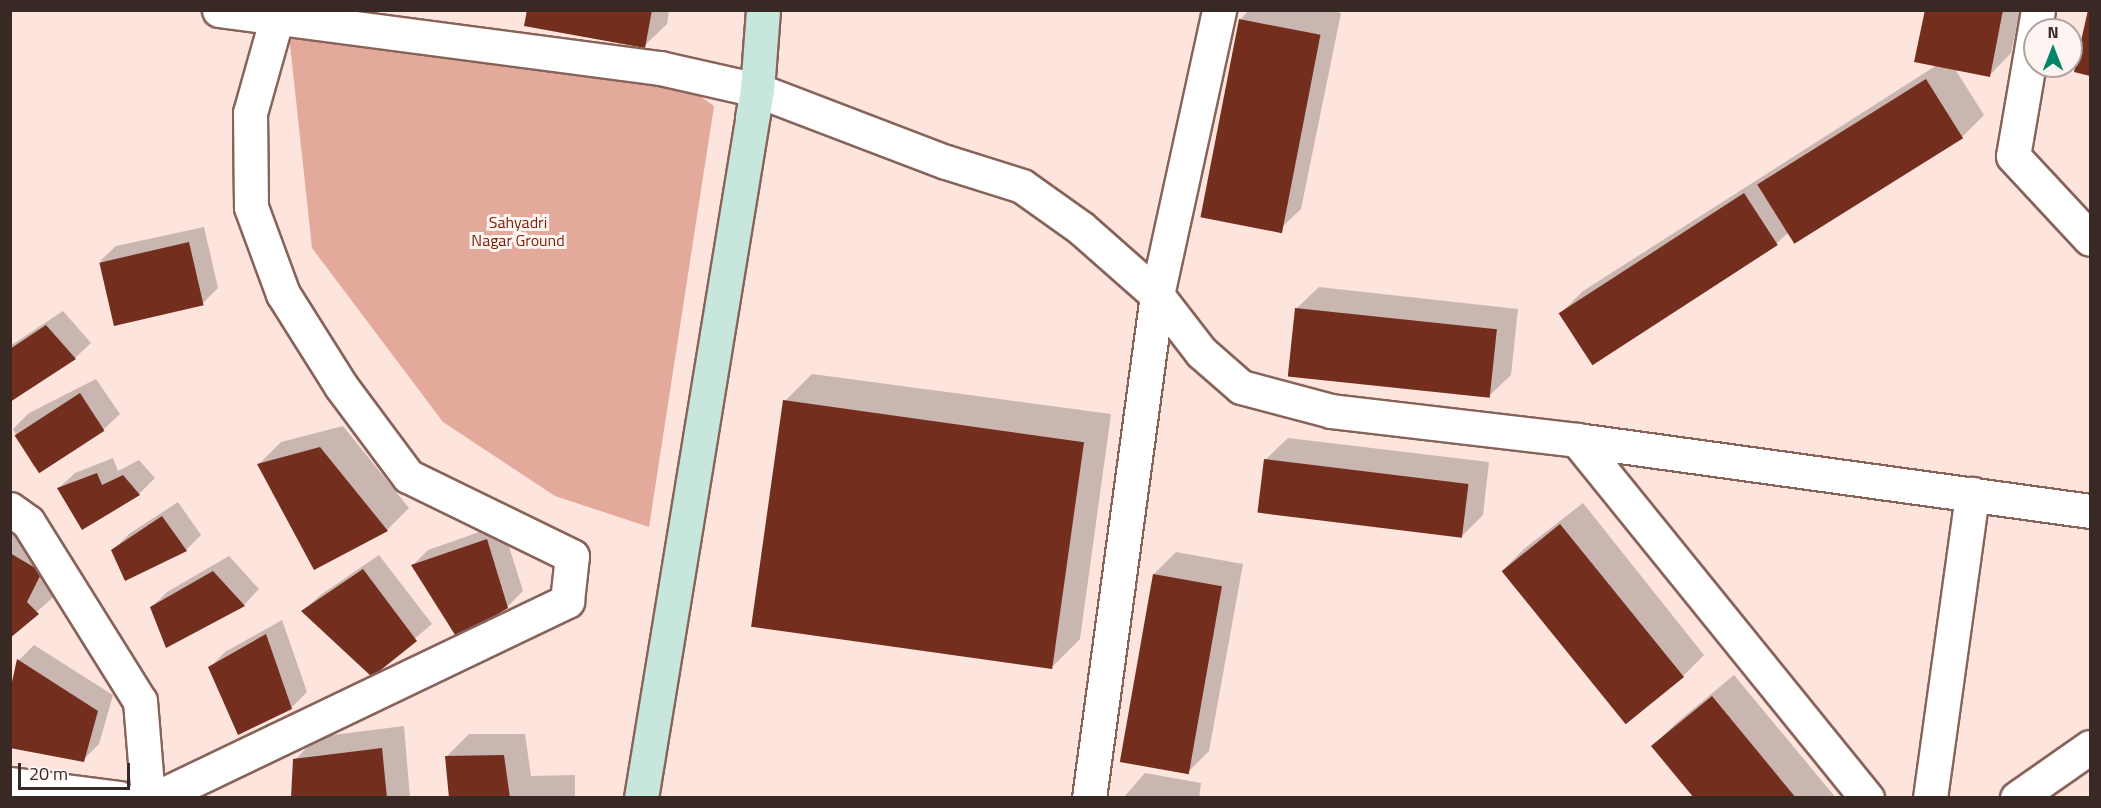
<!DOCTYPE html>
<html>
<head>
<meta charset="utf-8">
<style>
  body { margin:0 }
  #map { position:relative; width:2101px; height:808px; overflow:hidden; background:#fde4dd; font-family:"Titillium Web",sans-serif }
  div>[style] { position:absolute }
  .green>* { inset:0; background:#e3a99a }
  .shadow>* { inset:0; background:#0003 }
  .building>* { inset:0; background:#732e1d; transform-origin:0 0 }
  .roads { filter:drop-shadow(2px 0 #87635a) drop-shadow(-2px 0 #87635a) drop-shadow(0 2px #87635a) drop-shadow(0 -2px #87635a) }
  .minor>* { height:33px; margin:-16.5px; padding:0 16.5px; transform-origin:16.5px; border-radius:16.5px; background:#fff }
  .tertiary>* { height:33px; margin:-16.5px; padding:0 16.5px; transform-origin:16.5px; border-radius:16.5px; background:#fff }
  .secondary>* { height:33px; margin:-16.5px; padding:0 16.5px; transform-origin:16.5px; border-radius:16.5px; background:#c7e7dd }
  span { translate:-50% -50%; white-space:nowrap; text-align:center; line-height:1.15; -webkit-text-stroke:6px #fef5f3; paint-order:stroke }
  .park-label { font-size:16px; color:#7b1e03 }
  .frame { position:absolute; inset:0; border:12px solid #382925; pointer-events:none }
  .north { position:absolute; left:2023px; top:18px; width:60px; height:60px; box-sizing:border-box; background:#fef5f3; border:2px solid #afa3a1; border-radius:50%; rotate:0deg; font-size:16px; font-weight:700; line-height:24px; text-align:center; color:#382925 }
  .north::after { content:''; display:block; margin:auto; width:21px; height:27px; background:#028568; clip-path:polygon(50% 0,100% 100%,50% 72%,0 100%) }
  .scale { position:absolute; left:18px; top:763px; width:112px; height:27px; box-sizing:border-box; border:3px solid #382925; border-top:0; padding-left:8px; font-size:18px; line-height:21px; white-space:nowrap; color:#382925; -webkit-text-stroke:4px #fef5f3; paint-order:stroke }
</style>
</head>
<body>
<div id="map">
  <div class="green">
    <i style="clip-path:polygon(289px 35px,660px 68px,714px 106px,649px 527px,555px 496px,443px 422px,312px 248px)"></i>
  </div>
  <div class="shadow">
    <i style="clip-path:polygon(529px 10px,669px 10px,667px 24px,644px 46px)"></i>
    <i style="clip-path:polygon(1249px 10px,1328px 10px,1341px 13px,1301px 209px,1278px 231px,1240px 20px)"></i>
    <i style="clip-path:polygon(1926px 10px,2020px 10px,2011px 53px,1989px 76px,1955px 69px,1984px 115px,1962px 137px,1789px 232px,1777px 243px,1593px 363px,1561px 313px,1583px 291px,1937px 65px)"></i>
    <i style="clip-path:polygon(2090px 10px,2090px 74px,2076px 71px)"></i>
    <i style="clip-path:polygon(204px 227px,218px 288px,202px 304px,100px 261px,116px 246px)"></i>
    <i style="clip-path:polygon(1319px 287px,1518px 309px,1511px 375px,1488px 397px,1296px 309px)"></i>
    <i style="clip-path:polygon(63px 311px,91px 343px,75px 358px,10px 400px,10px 346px)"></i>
    <i style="clip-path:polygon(812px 374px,1111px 414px,1080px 639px,1053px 666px,785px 401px)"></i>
    <i style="clip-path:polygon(96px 379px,120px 414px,104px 429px,34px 467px,13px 429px,29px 413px)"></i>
    <i style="clip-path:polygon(343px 426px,409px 508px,387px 530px,259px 464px,281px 442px)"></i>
    <i style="clip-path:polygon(1288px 438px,1489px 462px,1483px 515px,1461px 537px,1265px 460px)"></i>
    <i style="clip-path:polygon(113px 458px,118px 471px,139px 460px,155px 478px,139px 494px,82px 528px,59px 488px,75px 473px)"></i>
    <i style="clip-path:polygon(178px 502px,201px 535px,186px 550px,113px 550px,129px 534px)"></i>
    <i style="clip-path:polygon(1583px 503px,1704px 655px,1682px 677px,1503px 570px,1525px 548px)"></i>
    <i style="clip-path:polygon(10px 517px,60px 591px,10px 636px)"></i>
    <i style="clip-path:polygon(502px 524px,523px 591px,507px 607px,413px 565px,428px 550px)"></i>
    <i style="clip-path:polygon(1176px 552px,1243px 564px,1209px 751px,1187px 773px,1154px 574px)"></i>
    <i style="clip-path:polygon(379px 555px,432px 624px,372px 675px,303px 611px,319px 596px)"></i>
    <i style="clip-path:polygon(229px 556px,259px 589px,244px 605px,151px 608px,167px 592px)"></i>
    <i style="clip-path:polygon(282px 620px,307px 692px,291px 708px,209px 668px,225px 652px)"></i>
    <i style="clip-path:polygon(34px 645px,113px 695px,99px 744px,83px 760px,19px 660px)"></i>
    <i style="clip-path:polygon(1734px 675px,1836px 798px,1696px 798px,1653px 746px,1675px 724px)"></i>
    <i style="clip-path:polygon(404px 726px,410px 798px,292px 798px,295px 760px,317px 737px)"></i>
    <i style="clip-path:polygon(469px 734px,525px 734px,531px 776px,575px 775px,575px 798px,451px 798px,447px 756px)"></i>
    <i style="clip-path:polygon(1145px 773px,1201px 783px,1199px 798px,1123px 798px)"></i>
  </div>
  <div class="building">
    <i style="clip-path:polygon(527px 10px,652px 10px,645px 48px,524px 26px)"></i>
    <i style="clip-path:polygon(1925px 10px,2003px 10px,1990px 77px,1914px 62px)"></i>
    <i style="clip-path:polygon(2088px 10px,2090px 10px,2090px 76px,2074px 72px)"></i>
    <i style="left:1239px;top:19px;width:83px;height:202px;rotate:11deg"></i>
    <i style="left:1926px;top:79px;width:70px;height:199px;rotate:58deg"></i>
    <i style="left:1744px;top:193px;width:62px;height:221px;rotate:57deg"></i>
    <i style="left:189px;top:242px;width:65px;height:92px;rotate:77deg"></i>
    <i style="left:1295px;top:308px;width:203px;height:69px;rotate:6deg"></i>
    <i style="clip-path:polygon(46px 325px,76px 359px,10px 402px,10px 349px)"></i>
    <i style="left:80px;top:393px;width:45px;height:78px;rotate:57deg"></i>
    <i style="left:783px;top:400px;width:304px;height:229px;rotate:8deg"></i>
    <i style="clip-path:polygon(320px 447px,388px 531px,314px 570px,257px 464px)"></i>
    <i style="left:1264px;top:459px;width:206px;height:54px;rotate:7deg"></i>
    <i style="clip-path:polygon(97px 473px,102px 485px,123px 475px,140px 495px,82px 530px,57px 488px)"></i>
    <i style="clip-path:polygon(162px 516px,187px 551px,125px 581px,111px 550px)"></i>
    <i style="left:1560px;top:524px;width:197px;height:75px;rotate:51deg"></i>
    <i style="clip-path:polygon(487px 539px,508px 608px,457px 638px,411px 565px)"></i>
    <i style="clip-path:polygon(10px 553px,42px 572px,27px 602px,39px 614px,10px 638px)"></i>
    <i style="clip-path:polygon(363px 569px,417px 641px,372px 677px,301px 611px)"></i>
    <i style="clip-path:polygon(213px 571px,245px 606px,166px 648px,150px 607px)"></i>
    <i style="left:1153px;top:574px;width:70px;height:191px;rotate:10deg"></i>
    <i style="clip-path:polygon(266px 634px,292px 709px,238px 735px,208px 667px)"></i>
    <i style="clip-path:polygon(17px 659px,98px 711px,84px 762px,10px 748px,10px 691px)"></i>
    <i style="clip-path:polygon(1712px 696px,1796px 798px,1694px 798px,1651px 746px)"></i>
    <i style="clip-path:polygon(382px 748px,387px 798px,291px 798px,293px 759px)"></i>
    <i style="clip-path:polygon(504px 755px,510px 798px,449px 798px,445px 756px)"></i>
  </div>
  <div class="roads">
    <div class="minor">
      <i style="left:2038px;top:10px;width:148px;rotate:99.7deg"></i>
      <i style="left:2013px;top:156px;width:113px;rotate:47.1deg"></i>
      <i style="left:752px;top:118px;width:28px;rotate:-80deg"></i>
      <i style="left:757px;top:90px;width:202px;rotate:20.9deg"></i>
      <i style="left:946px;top:162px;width:80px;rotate:17.5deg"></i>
      <i style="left:1022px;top:186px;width:72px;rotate:35.4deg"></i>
      <i style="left:1081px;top:228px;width:101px;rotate:41.4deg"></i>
      <i style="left:1157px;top:295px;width:72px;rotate:52.3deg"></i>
      <i style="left:1201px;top:352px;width:53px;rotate:41.2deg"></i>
      <i style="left:1241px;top:387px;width:93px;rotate:14.9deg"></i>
      <i style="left:1331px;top:411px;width:248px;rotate:6.7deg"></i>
      <i style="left:1577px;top:440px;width:518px;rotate:7.88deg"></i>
      <i style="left:1577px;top:440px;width:461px;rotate:51deg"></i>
      <i style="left:10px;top:509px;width:22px;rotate:36deg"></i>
      <i style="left:28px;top:522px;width:211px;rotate:58deg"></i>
      <i style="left:140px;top:701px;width:97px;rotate:85.3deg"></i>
      <i style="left:10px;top:784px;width:110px;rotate:7.3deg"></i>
      <i style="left:156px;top:798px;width:456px;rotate:-25.6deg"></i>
      <i style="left:567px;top:601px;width:45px;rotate:-83.7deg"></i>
      <i style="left:572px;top:556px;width:182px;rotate:-154deg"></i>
      <i style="left:408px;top:476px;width:112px;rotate:-126.7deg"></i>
      <i style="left:341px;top:386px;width:109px;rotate:-122.2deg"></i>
      <i style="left:283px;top:294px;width:93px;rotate:-110.2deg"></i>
      <i style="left:251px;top:207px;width:94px;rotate:-90.6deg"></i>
      <i style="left:250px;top:113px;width:107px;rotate:-74.3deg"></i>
      <i style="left:1089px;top:798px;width:508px;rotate:-82.3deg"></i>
      <i style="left:1157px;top:295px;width:292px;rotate:-77.7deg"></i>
      <i style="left:1930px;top:798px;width:307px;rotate:-82.1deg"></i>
      <i style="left:2017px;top:798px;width:89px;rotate:-34.9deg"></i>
    </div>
    <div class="tertiary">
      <i style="left:219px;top:10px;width:445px;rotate:7.5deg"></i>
      <i style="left:660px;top:68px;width:99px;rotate:12.8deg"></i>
    </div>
    <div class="secondary">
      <i style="left:641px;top:798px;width:717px;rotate:-80.7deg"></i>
      <i style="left:757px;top:90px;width:80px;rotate:-85.7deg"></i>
    </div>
  </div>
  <div class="park-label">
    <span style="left:518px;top:231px">Sahyadri<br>Nagar Ground</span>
  </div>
  <div class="frame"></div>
  <div class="north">N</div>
  <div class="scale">20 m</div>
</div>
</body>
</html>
